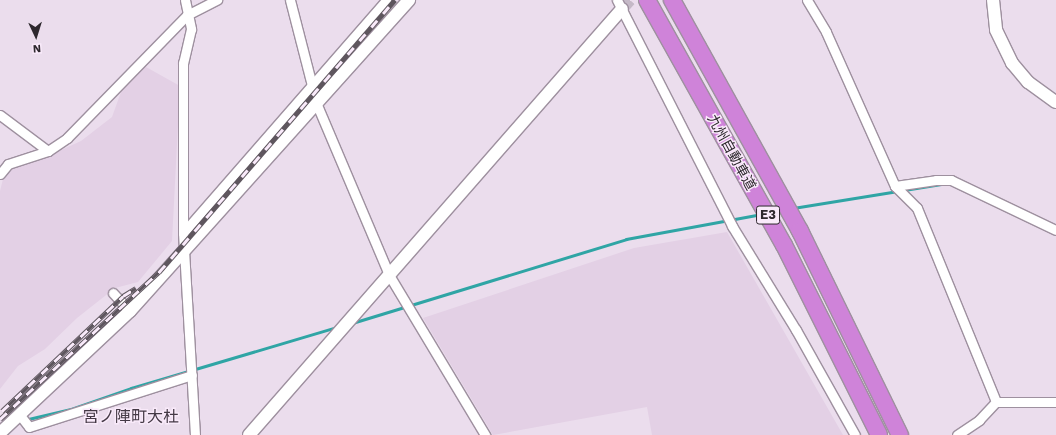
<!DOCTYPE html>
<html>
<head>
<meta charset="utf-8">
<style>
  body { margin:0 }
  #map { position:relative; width:1056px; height:435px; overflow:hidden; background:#ebdded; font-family:"Work Sans","Noto Sans JP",sans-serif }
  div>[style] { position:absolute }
  .built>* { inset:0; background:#e3d0e5 }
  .stream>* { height:3px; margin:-1.5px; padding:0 1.5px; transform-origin:1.5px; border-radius:1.5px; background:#2fa5a5 }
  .secondary-tunnel>* { height:12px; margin-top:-6px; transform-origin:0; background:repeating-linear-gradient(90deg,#c5b9c7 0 12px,transparent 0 18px) }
  .roads { filter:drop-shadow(1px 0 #9e909f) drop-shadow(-1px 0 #9e909f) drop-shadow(0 1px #9e909f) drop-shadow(0 -1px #9e909f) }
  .street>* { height:9px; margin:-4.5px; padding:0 4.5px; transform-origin:4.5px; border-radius:4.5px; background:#fff }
  .secondary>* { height:12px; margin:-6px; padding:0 6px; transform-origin:6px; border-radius:6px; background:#fff }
  .highway>* { height:16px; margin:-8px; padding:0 8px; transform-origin:8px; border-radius:8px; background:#cf83d9 }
  .rail>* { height:4.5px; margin-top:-2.25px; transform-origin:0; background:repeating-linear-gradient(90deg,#f9eafa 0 9px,#5e565e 0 18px); box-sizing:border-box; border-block:1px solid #5e565e }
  span { translate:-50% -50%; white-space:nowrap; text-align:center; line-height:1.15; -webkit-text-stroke:3px #f9eafa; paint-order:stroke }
  .shield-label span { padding:1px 3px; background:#f9eafa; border:1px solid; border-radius:3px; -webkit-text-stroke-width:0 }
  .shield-label { font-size:13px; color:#2e282e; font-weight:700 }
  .street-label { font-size:14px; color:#2e282e }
  .quarter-label { font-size:16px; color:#443945 }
  .north { position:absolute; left:16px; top:16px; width:40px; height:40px; -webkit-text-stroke:3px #f9eafa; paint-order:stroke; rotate:176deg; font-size:11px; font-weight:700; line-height:16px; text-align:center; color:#2e282e }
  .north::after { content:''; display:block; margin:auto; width:14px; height:18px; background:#2e282e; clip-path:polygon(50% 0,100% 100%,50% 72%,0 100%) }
</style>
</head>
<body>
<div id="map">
  <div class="built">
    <i style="clip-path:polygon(146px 67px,180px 86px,172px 241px,138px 282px,115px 288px,77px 318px,45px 349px,18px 366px,0 389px,0 191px,4px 175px,11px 167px,48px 156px,81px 141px,112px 117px,125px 81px)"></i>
    <i style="clip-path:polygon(727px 232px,843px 435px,652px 435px,647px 407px,493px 435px,423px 318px,634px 248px)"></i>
  </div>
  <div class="stream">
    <i style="left:793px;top:208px;width:150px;rotate:-9.2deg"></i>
    <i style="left:771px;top:212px;width:12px;rotate:-9deg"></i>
    <i style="left:352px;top:323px;width:287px;rotate:-17deg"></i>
    <i style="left:626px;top:239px;width:138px;rotate:-10.4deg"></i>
    <i style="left:24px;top:420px;width:48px;rotate:-13.2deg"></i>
    <i style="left:71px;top:409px;width:64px;rotate:-19.3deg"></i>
    <i style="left:131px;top:388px;width:215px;rotate:-16.5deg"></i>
  </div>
  <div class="secondary-tunnel">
    <i style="left:622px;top:9px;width:12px;rotate:-48deg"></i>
  </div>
  <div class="roads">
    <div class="street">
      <i style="left:185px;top:0;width:30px;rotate:78deg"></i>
      <i style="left:191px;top:29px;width:35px;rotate:103deg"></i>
      <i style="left:183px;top:63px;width:170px;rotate:90deg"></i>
      <i style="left:183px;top:233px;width:202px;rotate:86.6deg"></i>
      <i style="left:290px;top:0;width:108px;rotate:75.6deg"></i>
      <i style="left:317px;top:105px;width:185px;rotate:67deg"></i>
      <i style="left:389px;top:275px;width:187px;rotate:59deg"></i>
      <i style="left:617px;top:0;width:254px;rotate:63deg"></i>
      <i style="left:732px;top:226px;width:122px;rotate:58.4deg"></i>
      <i style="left:796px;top:330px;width:120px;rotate:60.7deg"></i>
      <i style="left:807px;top:0;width:37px;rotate:59deg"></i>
      <i style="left:826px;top:32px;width:169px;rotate:65.9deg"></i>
      <i style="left:895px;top:186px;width:31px;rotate:45deg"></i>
      <i style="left:917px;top:208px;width:209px;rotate:67.8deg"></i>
      <i style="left:0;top:115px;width:60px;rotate:36.9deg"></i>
      <i style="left:0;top:174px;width:13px;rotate:-51deg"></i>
      <i style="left:8px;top:164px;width:42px;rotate:-18deg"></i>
      <i style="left:48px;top:151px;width:23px;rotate:-34deg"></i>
      <i style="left:67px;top:138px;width:172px;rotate:-45.7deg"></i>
      <i style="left:187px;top:15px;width:34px;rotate:-27deg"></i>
      <i style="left:895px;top:186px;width:41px;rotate:-8.3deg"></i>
      <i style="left:936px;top:180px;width:15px"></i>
      <i style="left:951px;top:180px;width:116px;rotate:25.5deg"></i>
      <i style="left:183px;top:233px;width:309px;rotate:-48.9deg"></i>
      <i style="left:113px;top:293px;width:25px;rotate:47deg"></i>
      <i style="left:19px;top:414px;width:16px;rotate:52deg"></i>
      <i style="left:29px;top:427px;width:171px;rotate:-17.7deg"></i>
      <i style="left:957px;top:435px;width:27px;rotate:-34deg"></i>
      <i style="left:979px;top:420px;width:25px;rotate:-47deg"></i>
      <i style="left:996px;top:402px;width:60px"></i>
    </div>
    <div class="secondary">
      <i style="left:993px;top:0;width:30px;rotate:84deg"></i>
      <i style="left:996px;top:30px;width:37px;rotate:64deg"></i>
      <i style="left:1012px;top:63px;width:25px;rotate:50deg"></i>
      <i style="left:1028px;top:82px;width:34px;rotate:36deg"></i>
      <i style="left:0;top:433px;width:178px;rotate:-43.2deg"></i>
      <i style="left:130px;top:311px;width:418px;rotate:-48.1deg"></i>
      <i style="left:249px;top:435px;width:566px;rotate:-48.8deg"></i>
    </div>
    <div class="highway">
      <i style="left:647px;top:0;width:281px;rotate:60.8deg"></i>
      <i style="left:784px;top:245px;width:212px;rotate:63.4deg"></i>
      <i style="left:672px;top:0;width:264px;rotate:61deg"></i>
      <i style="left:800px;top:231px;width:227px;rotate:63.9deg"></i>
    </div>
  </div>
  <div class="rail">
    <i style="left:2px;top:411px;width:167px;rotate:-43.5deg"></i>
    <i style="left:123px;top:296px;width:15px;rotate:-32deg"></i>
    <i style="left:0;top:419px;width:217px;rotate:-42.8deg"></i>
    <i style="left:159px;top:272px;width:360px;rotate:-49.1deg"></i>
  </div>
  <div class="shield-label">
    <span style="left:768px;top:215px">E3</span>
  </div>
  <div class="street-label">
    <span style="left:732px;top:152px;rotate:61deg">九州自動車道</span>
  </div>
  <div class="quarter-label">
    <span style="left:131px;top:417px">宮ノ陣町大杜</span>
  </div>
  <div class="north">N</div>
</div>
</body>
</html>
